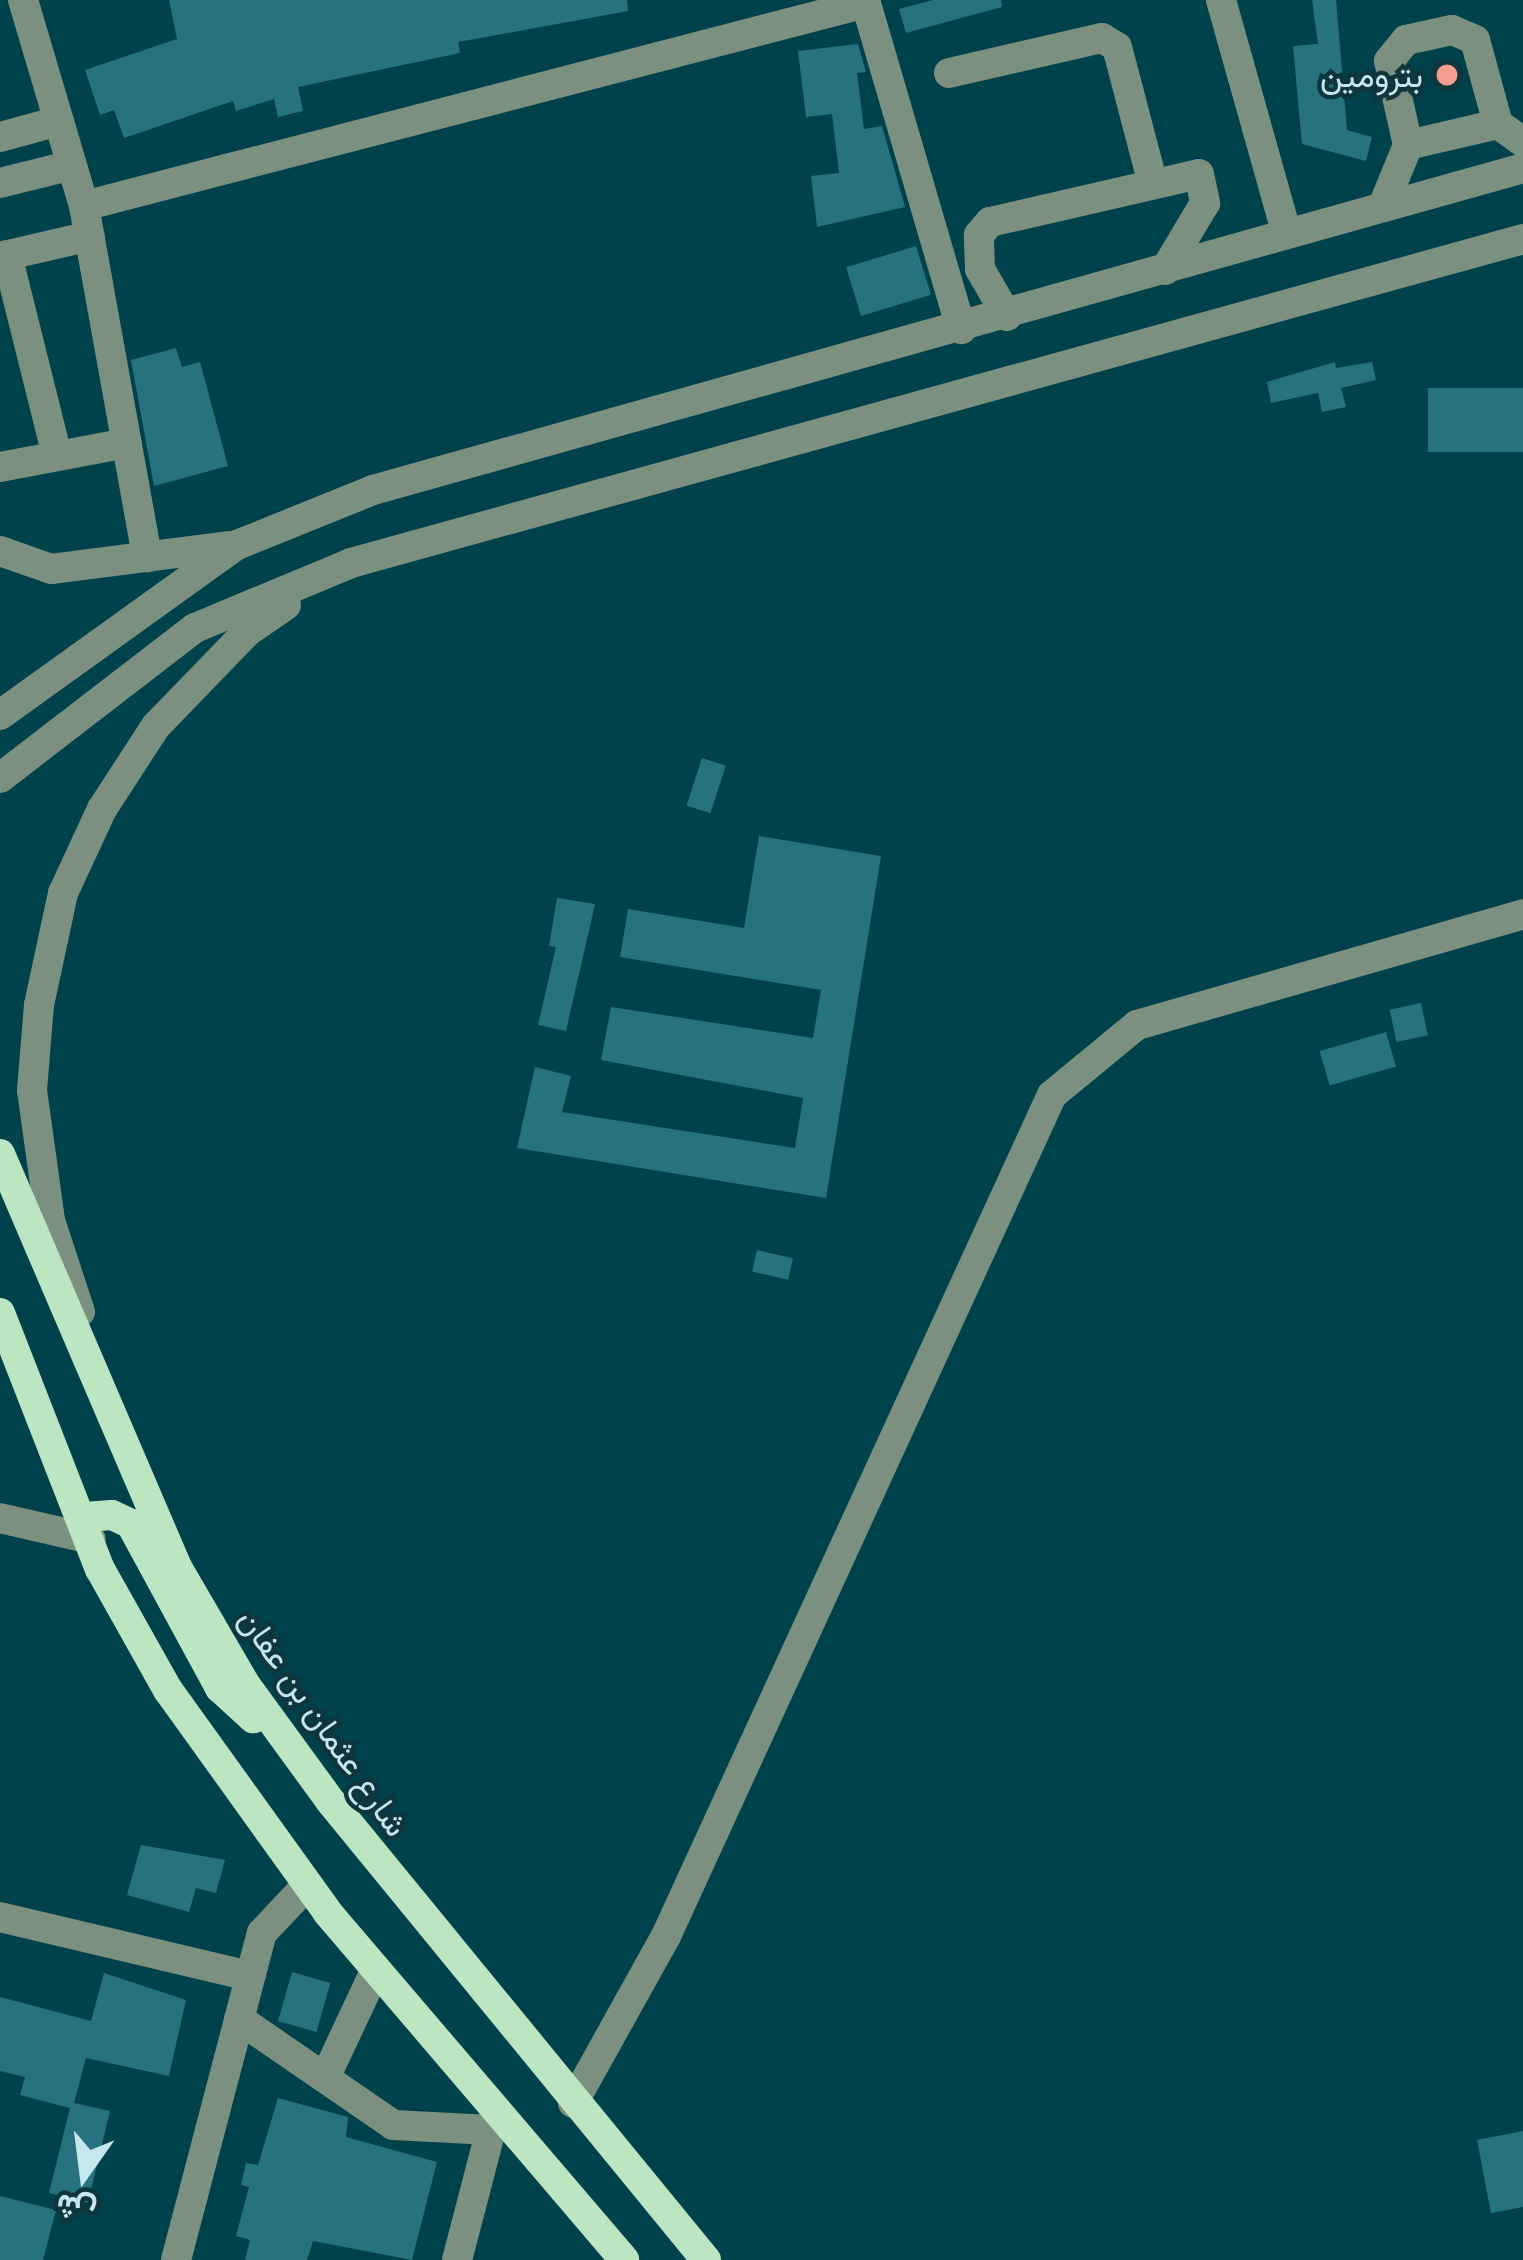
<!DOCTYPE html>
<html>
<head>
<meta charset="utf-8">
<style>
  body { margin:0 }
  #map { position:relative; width:1523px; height:2260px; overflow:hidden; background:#00424b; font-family:Lato,Vazirmatn,sans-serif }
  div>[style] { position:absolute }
  .building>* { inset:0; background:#26727e; transform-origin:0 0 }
  .minor>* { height:30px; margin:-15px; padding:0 15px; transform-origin:15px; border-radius:15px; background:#7c907f }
  .major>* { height:30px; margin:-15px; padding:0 15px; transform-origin:15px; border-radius:15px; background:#bce5c2 }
  .dots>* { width:33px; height:33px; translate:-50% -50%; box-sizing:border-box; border:6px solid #0e363c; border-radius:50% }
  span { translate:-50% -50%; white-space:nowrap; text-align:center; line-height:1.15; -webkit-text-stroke:9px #0e363c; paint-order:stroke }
  .poi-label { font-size:33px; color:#c5e8ee }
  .right { translate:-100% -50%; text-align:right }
  .street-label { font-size:33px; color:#c5e8ee }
  .north { position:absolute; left:24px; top:2116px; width:120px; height:120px; -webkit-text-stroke:9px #0e363c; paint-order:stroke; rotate:194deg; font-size:33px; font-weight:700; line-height:48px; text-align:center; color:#c5e8ee }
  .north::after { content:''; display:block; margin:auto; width:42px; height:54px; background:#c5e8ee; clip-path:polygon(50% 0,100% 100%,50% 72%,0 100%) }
</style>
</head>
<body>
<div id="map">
  <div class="building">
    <i style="clip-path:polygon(169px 0,627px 0,628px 11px,458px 42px,460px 53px,298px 87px,303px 111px,278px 117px,274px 99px,236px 111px,233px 101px,124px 138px,114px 110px,100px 115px,85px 70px,177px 39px)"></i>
    <i style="clip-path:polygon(933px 0,1001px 0,1002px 7px,906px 33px,899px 9px)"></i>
    <i style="clip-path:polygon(1312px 0,1336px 0,1347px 130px,1372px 137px,1366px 161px,1302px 144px,1293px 46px,1318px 44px)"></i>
    <i style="clip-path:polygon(858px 44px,866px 72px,857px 73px,864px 129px,882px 126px,905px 207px,817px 227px,811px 176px,839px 173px,832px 114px,806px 117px,798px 51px)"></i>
    <i style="left:916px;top:246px;width:51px;height:73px;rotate:73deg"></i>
    <i style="clip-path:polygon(176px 348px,182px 367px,200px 362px,228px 466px,154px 486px,131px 360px)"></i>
    <i style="clip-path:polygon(1335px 362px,1336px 368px,1372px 362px,1376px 380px,1341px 388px,1346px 407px,1322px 412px,1318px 393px,1271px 403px,1267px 382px)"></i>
    <i style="left:1523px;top:388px;width:64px;height:95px;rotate:90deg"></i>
    <i style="left:702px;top:758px;width:25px;height:50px;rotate:18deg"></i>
    <i style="clip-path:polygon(759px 836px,881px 856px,826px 1198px,517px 1148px,535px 1067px,571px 1076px,562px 1112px,795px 1148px,803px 1098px,601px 1060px,611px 1007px,813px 1038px,821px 990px,620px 957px,628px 909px,744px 928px)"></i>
    <i style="clip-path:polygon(557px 898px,595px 904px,566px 1031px,538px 1025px,556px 947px,549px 946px)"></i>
    <i style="left:1421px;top:1003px;width:33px;height:32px;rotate:78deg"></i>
    <i style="left:1386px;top:1032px;width:36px;height:69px;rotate:74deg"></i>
    <i style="left:757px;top:1250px;width:37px;height:22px;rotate:13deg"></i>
    <i style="clip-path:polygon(141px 1845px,225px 1860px,216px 1893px,196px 1888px,189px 1912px,127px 1895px)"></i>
    <i style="left:292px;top:1972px;width:40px;height:51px;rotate:16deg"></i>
    <i style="clip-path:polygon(104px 1973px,186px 2000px,169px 2076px,86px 2058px,74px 2103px,110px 2111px,88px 2203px,49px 2193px,70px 2108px,20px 2095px,25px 2077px,0 2071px,0 1997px,91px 2021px)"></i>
    <i style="clip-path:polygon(278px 2098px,348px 2117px,346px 2137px,437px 2162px,412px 2260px,313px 2241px,307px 2260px,245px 2260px,250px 2240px,236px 2236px,249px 2187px,241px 2185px,246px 2163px,258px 2165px)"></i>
    <i style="clip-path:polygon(1523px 2131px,1523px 2207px,1491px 2213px,1477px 2140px)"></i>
    <i style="clip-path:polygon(0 2196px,56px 2210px,43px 2260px,0 2260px)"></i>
  </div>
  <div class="minor">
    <i style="left:23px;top:0;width:215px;rotate:73.5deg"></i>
    <i style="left:84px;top:206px;width:808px;rotate:-14.55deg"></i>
    <i style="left:865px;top:0;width:343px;rotate:73.7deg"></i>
    <i style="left:1221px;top:0;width:241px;rotate:74.3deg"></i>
    <i style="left:949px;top:73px;width:157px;rotate:-12.9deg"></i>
    <i style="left:1102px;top:38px;width:17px;rotate:31deg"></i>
    <i style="left:1117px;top:47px;width:138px;rotate:75.3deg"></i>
    <i style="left:0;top:137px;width:61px;rotate:-15.2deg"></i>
    <i style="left:1408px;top:145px;width:86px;rotate:-102.7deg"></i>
    <i style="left:1389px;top:61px;width:27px;rotate:-51deg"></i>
    <i style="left:1406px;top:40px;width:47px;rotate:-12.3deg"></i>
    <i style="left:1452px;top:30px;width:25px;rotate:23deg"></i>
    <i style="left:1475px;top:40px;width:87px;rotate:74.7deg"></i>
    <i style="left:0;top:183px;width:74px;rotate:-14deg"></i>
    <i style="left:84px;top:206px;width:357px;rotate:79.8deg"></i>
    <i style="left:1383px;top:206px;width:66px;rotate:-67.7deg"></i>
    <i style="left:1408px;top:145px;width:92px;rotate:-13.1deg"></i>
    <i style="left:1498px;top:124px;width:31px;rotate:36deg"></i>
    <i style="left:7px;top:255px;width:203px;rotate:76deg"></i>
    <i style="left:0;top:257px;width:92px;rotate:-13.1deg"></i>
    <i style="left:1007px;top:316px;width:54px;rotate:-119.9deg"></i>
    <i style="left:980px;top:269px;width:34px;rotate:-92deg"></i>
    <i style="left:979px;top:235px;width:17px;rotate:-50deg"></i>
    <i style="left:990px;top:222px;width:214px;rotate:-12.9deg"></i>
    <i style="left:1199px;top:174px;width:30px;rotate:78deg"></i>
    <i style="left:1205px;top:203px;width:78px;rotate:120.8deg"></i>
    <i style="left:0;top:467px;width:129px;rotate:-10.7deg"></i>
    <i style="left:0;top:551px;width:54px;rotate:19.4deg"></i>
    <i style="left:51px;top:569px;width:181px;rotate:-7.3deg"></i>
    <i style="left:0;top:715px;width:292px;rotate:-35.7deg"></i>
    <i style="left:237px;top:545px;width:147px;rotate:-22deg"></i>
    <i style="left:373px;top:490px;width:1194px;rotate:-15.64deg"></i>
    <i style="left:0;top:778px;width:246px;rotate:-37.6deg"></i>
    <i style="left:195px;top:628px;width:169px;rotate:-22.6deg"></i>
    <i style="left:351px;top:563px;width:1216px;rotate:-15.45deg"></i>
    <i style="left:80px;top:1312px;width:97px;rotate:-108.1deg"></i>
    <i style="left:50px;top:1220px;width:131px;rotate:-97.9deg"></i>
    <i style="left:32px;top:1090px;width:85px;rotate:-85.3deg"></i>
    <i style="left:39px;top:1005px;width:115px;rotate:-77.9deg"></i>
    <i style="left:63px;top:893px;width:93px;rotate:-65.1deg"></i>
    <i style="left:102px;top:809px;width:99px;rotate:-57deg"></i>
    <i style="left:156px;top:726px;width:132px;rotate:-45.9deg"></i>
    <i style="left:248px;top:631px;width:46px;rotate:-34.4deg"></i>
    <i style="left:0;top:1518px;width:93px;rotate:13deg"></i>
    <i style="left:0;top:1917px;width:257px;rotate:13.3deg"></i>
    <i style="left:239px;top:2019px;width:187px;rotate:34.5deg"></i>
    <i style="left:393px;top:2125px;width:98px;rotate:2.9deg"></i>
    <i style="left:325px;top:2078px;width:120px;rotate:-64.9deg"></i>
    <i style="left:573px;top:2103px;width:191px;rotate:-60.9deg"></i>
    <i style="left:666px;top:1936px;width:925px;rotate:-65.35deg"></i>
    <i style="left:1052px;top:1095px;width:110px;rotate:-39.5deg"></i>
    <i style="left:1137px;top:1025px;width:402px;rotate:-16deg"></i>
    <i style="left:176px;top:2260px;width:338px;rotate:-75.3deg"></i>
    <i style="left:262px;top:1933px;width:66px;rotate:-46.8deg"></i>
    <i style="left:457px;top:2260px;width:155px;rotate:-75.4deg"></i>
  </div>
  <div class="major">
    <i style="left:0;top:1154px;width:449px;rotate:66.8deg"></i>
    <i style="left:177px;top:1567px;width:135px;rotate:59.8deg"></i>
    <i style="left:245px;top:1684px;width:146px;rotate:53.9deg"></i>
    <i style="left:331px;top:1802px;width:592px;rotate:50.69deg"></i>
    <i style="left:0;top:1313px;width:275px;rotate:68.7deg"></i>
    <i style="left:100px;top:1569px;width:139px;rotate:60.7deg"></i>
    <i style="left:168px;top:1690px;width:274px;rotate:54.3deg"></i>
    <i style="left:328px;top:1913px;width:456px;rotate:49.5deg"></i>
    <i style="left:84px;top:1517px;width:28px;rotate:-4deg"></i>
    <i style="left:112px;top:1515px;width:21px;rotate:25deg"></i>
    <i style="left:131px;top:1524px;width:187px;rotate:61.5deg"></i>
    <i style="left:220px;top:1688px;width:45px;rotate:42.3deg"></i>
  </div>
  <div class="dots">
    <i style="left:1447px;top:75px;background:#f59d8f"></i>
  </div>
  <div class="poi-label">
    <span class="right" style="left:1423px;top:75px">بترومين</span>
  </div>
  <div class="street-label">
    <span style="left:324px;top:1722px;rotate:55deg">شارع عثمان بن عفان</span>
  </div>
  <div class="north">ش</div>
</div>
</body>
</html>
